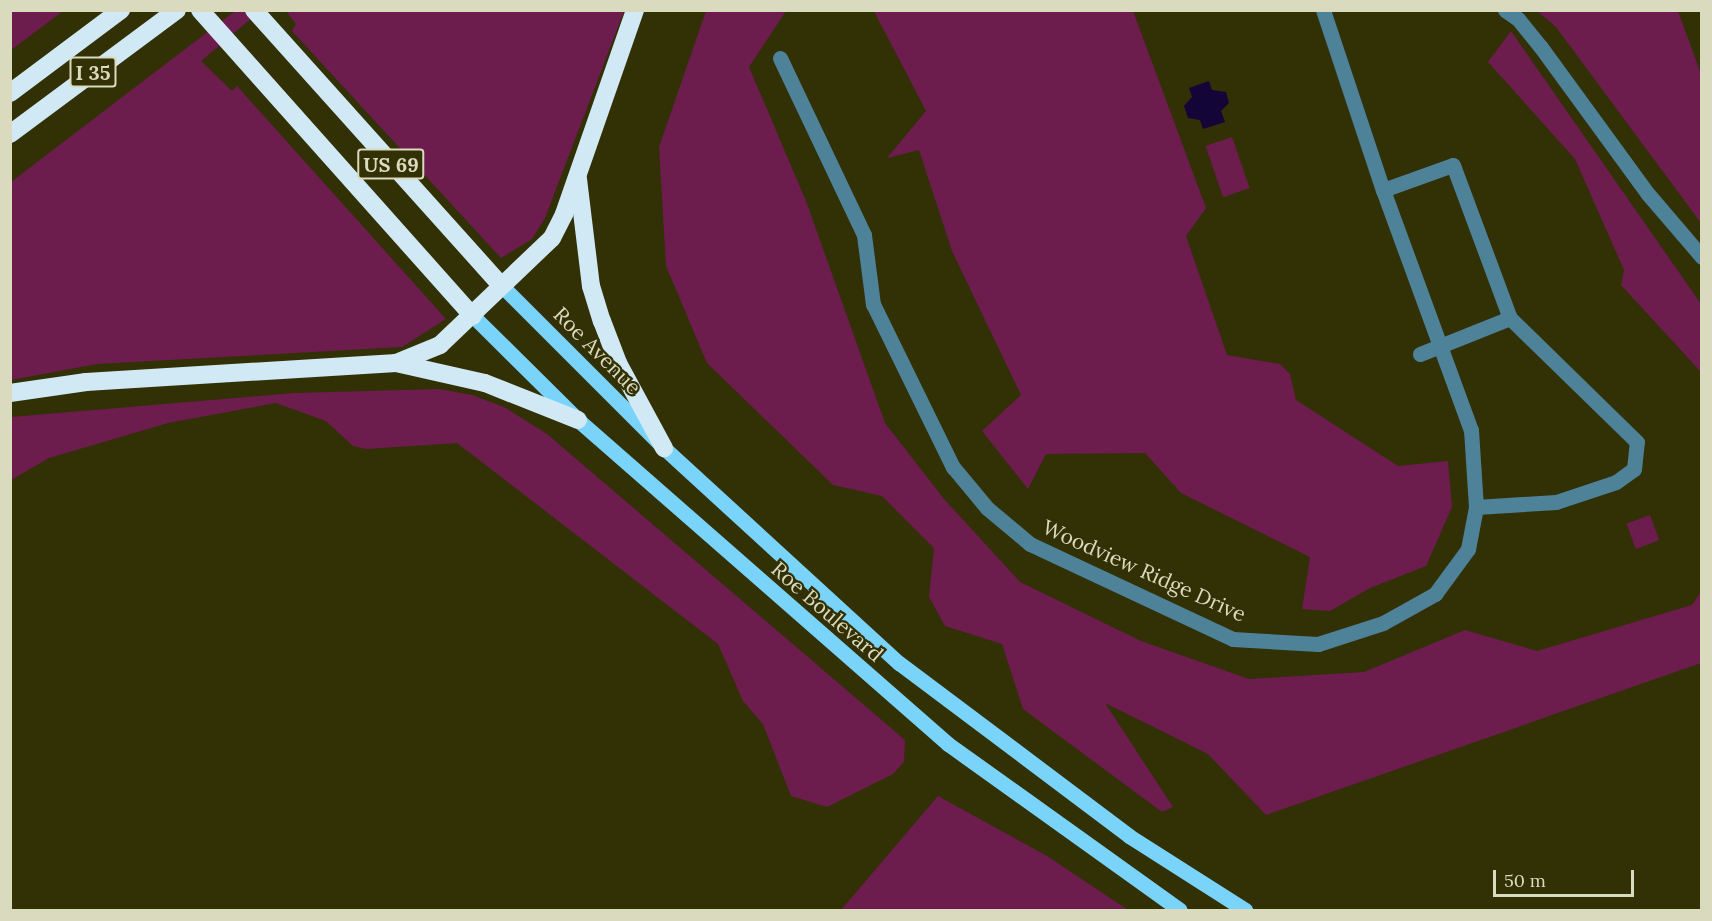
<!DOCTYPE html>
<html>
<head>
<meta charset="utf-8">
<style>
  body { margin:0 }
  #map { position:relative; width:1712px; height:921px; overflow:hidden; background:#323005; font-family:Lora,serif }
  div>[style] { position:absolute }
  .green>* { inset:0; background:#6d1c4e; transform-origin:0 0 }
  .water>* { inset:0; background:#130537 }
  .minor>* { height:15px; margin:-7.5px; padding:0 7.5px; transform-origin:7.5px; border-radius:7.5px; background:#4d8299 }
  .major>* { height:15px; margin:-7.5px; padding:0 7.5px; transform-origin:7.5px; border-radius:7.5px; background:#7ad4fa }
  .highway>* { height:18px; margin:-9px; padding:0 9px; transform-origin:9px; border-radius:9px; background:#d1e9f4 }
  span { translate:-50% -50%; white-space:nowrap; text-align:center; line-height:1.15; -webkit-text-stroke:4.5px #323005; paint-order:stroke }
  .shield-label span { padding:2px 4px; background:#323005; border:2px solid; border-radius:4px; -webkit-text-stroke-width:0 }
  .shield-label { font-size:20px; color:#dadabe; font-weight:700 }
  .street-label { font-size:21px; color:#dadabe }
  .frame { position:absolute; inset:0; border:12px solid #dadabe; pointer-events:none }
  .scale { position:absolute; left:1493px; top:870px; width:141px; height:27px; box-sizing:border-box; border:3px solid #dadabe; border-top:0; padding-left:8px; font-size:18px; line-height:21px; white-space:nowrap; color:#dadabe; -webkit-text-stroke:4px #323005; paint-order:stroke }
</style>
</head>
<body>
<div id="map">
  <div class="green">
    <i style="clip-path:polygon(11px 10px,63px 10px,63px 11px,11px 50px)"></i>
    <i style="clip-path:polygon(235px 11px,260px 11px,201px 61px,232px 91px,237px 86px,446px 319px,402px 347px,97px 364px,11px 380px,11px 182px)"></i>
    <i style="clip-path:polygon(286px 11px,624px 11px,545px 218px,532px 239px,501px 258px,292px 31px,296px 24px)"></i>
    <i style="clip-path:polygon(706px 11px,786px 11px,749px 67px,806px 201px,885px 423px,944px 499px,1020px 582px,1141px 641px,1249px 679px,1364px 672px,1465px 630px,1537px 651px,1692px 605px,1701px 592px,1701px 663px,1266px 815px,1208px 754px,1105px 703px,1173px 807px,1162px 812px,1023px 709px,1002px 644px,945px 626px,929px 597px,934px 548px,882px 496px,833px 485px,707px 363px,666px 266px,659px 147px)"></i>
    <i style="clip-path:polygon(874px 11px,1133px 11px,1206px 208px,1186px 236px,1227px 355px,1280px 364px,1290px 374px,1296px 400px,1398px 466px,1448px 461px,1452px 507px,1426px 566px,1370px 588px,1330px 611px,1302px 609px,1310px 557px,1181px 493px,1145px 453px,1046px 454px,1028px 489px,982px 431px,1021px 395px,952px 251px,919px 150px,887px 158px,926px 111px)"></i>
    <i style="clip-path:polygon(1537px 11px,1678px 11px,1701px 74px,1701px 223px,1556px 27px)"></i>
    <i style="clip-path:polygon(1511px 31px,1701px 304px,1701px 372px,1621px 285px,1624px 270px,1575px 159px,1488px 62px)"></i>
    <i style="left:1232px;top:137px;width:54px;height:28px;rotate:71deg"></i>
    <i style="clip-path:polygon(439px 389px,472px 395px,504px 407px,547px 434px,905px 740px,904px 762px,893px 774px,827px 807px,791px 796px,763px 724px,743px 701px,718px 644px,457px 443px,366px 449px,353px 446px,326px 421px,276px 403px,168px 423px,49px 458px,11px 480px,11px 417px,294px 393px)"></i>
    <i style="left:1650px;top:515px;width:27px;height:25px;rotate:70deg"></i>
    <i style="clip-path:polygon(938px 796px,1047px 856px,1128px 910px,841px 910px)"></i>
  </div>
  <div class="water">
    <i style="clip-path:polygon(1209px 81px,1212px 90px,1226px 92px,1229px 103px,1221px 111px,1225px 122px,1203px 129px,1200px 120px,1188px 118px,1184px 106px,1192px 97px,1189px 88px)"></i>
  </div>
  <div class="minor">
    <i style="left:1323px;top:10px;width:190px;rotate:71.6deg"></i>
    <i style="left:1383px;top:190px;width:256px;rotate:69.9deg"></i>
    <i style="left:1471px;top:430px;width:77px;rotate:86.3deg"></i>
    <i style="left:1505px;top:10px;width:16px;rotate:35deg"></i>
    <i style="left:1518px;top:19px;width:35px;rotate:51deg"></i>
    <i style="left:1540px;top:46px;width:183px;rotate:53.9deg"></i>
    <i style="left:1648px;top:194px;width:83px;rotate:49.4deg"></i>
    <i style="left:780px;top:58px;width:196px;rotate:64.6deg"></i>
    <i style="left:864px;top:235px;width:70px;rotate:82.6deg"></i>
    <i style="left:873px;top:304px;width:182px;rotate:63.9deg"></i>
    <i style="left:953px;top:467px;width:53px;rotate:50.3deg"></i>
    <i style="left:987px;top:508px;width:56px;rotate:39.9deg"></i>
    <i style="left:1030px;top:544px;width:224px;rotate:25.1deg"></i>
    <i style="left:1233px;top:639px;width:85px;rotate:3.4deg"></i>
    <i style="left:1318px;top:644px;width:68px;rotate:-17.9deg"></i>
    <i style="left:1383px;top:623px;width:60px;rotate:-29.1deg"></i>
    <i style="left:1435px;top:594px;width:56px;rotate:-53.7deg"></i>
    <i style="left:1468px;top:549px;width:43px;rotate:-79.2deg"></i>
    <i style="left:1476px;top:507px;width:80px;rotate:-3.6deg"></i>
    <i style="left:1556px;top:502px;width:63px;rotate:-18.4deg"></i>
    <i style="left:1616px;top:482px;width:22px;rotate:-36deg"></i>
    <i style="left:1634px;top:469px;width:27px;rotate:-84deg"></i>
    <i style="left:1637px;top:442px;width:177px;rotate:-135.7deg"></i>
    <i style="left:1383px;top:190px;width:74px;rotate:-19.7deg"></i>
    <i style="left:1453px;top:165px;width:163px;rotate:69.6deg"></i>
    <i style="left:1510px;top:318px;width:97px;rotate:158.2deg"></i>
  </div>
  <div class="major">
    <i style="left:500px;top:284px;width:232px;rotate:45deg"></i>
    <i style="left:664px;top:448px;width:319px;rotate:42.5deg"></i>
    <i style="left:899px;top:663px;width:288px;rotate:36.9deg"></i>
    <i style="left:1129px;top:836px;width:138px;rotate:32.5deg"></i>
    <i style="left:473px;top:316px;width:148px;rotate:44.7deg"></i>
    <i style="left:578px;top:420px;width:492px;rotate:41.2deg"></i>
    <i style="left:948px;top:744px;width:285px;rotate:35.6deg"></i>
  </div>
  <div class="highway">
    <i style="left:200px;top:10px;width:410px;rotate:48.3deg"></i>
    <i style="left:254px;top:10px;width:368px;rotate:48.1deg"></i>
    <i style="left:10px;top:93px;width:139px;rotate:-36.8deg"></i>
    <i style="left:10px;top:134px;width:208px;rotate:-36.6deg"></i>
    <i style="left:578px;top:179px;width:108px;rotate:83.1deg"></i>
    <i style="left:591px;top:286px;width:37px;rotate:73deg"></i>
    <i style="left:602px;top:321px;width:45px;rotate:69.1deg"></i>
    <i style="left:618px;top:363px;width:97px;rotate:61.6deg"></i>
    <i style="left:396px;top:363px;width:48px;rotate:-22.2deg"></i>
    <i style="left:440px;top:345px;width:155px;rotate:-43.7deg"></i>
    <i style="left:552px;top:238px;width:27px;rotate:-63deg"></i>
    <i style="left:564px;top:214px;width:216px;rotate:-70.8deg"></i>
    <i style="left:10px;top:393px;width:77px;rotate:-8.2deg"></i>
    <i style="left:86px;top:382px;width:311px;rotate:-3.5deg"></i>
    <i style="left:396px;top:363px;width:91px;rotate:12.7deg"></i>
    <i style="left:485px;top:383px;width:100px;rotate:21.7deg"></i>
  </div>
  <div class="shield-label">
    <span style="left:93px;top:72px">I 35</span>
    <span style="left:391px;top:164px">US 69</span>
  </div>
  <div class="street-label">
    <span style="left:597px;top:351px;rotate:45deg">Roe Avenue</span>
    <span style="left:1144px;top:571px;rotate:24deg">Woodview Ridge Drive</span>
    <span style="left:827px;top:612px;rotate:41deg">Roe Boulevard</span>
  </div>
  <div class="frame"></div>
  <div class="scale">50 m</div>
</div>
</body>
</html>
